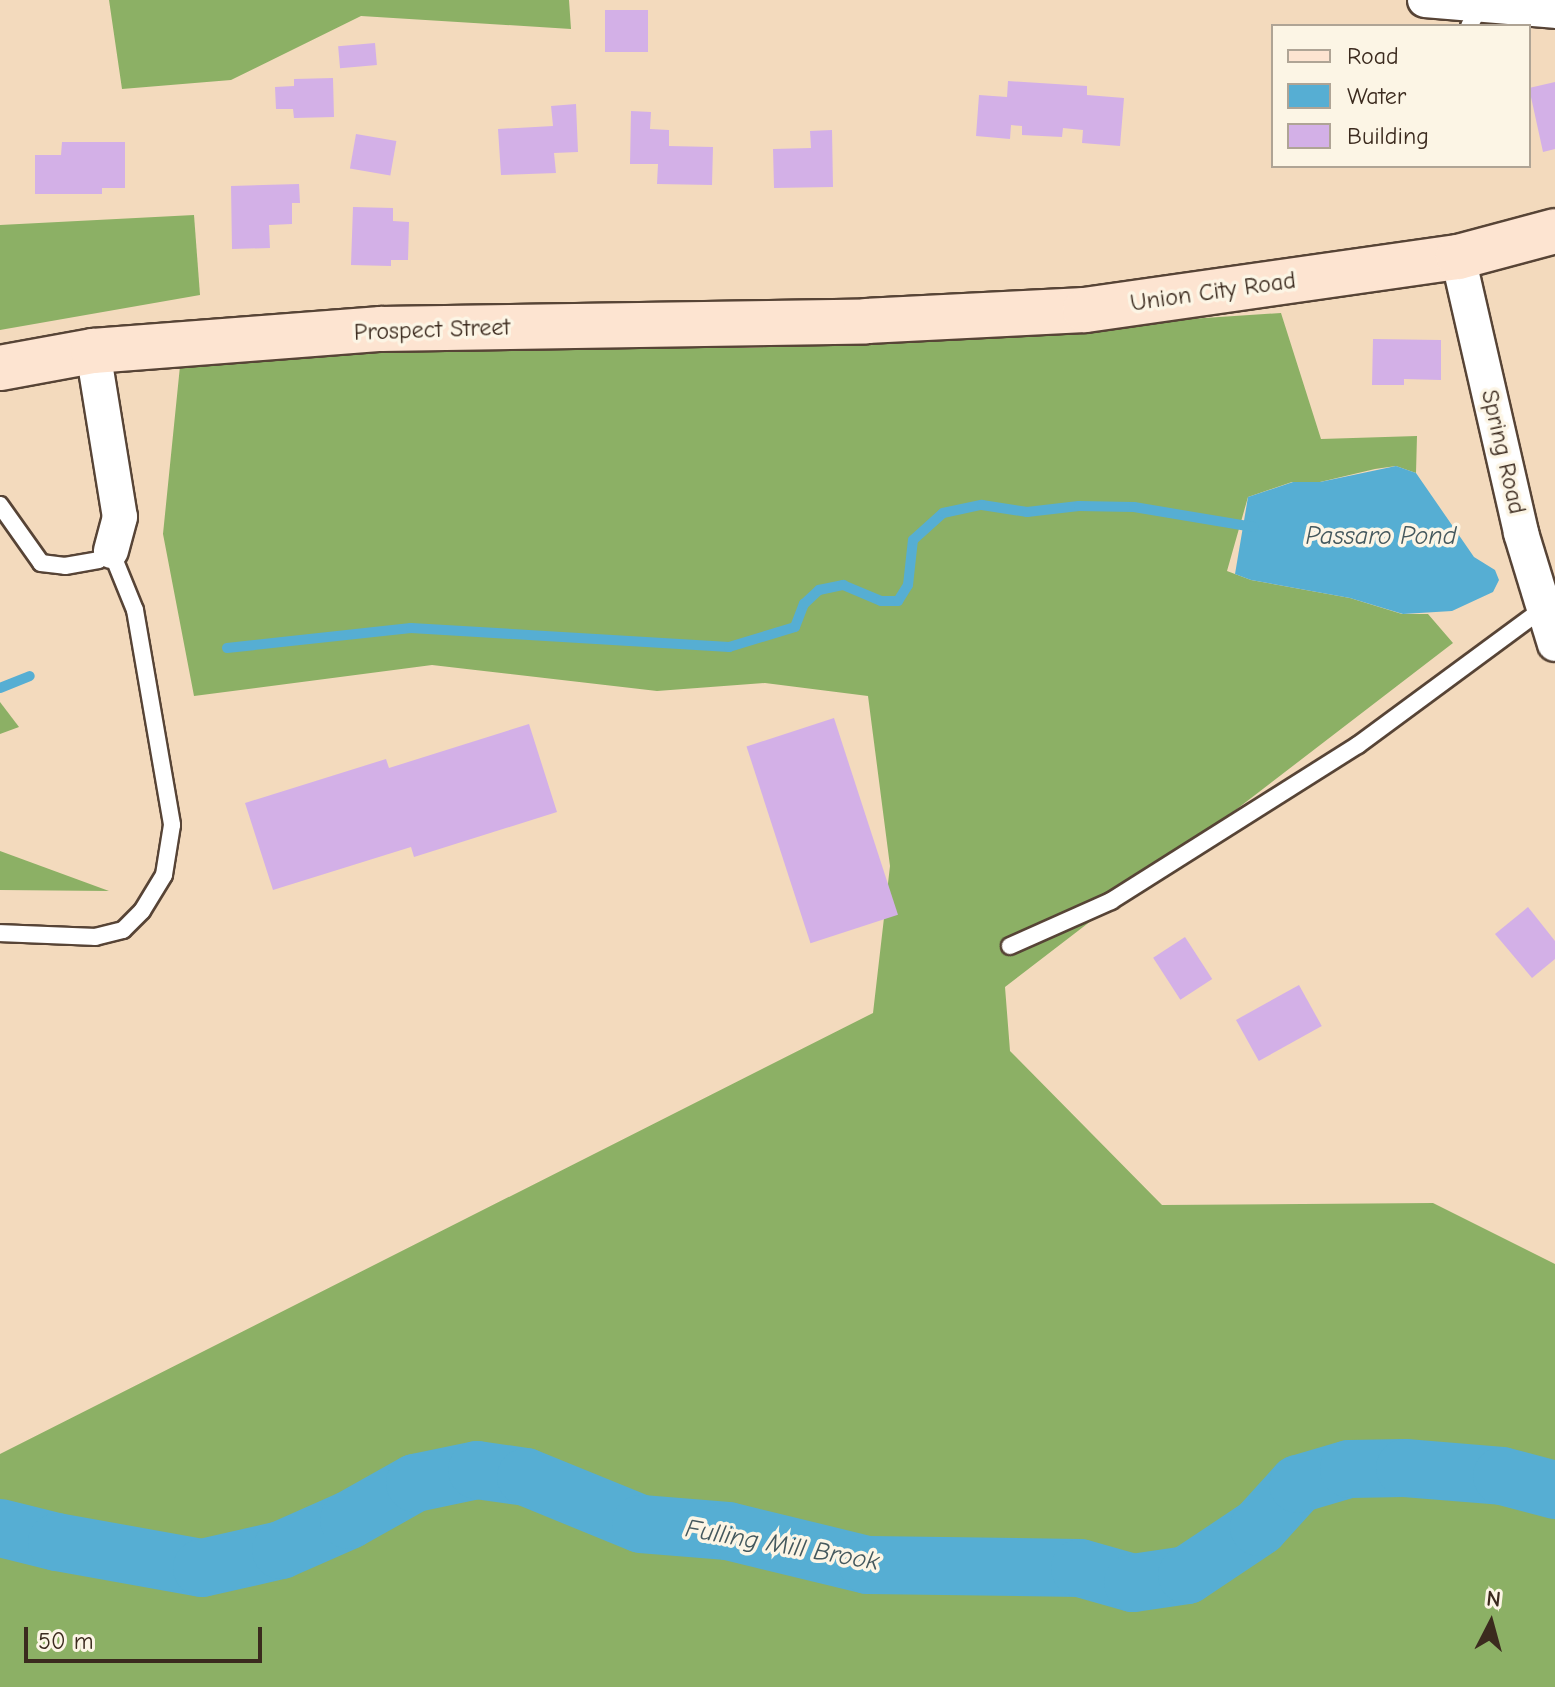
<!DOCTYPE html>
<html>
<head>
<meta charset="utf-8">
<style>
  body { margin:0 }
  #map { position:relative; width:1555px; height:1687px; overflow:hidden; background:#f3dabd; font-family:"Comic Neue",sans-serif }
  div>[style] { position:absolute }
  .forest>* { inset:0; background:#8cb065 }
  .water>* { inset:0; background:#56aed3 }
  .stream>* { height:10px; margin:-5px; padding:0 5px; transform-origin:5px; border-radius:5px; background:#56aed3 }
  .river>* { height:58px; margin:-29px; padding:0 29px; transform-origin:29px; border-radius:29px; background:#56aed3 }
  .building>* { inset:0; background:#d3b0e7; transform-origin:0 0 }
  .roads { filter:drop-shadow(2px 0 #574436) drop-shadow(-2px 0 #574436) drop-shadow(0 2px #574436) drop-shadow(0 -2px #574436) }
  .lane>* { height:16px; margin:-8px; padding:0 8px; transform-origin:8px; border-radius:8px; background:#fff }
  .street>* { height:34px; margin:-17px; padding:0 17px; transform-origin:17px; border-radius:17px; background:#fff }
  .secondary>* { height:44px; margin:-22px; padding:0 22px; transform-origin:22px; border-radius:22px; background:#fde4d1 }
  span { translate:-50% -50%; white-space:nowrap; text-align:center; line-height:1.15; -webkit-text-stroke:7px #fcf5e5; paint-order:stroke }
  .street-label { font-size:24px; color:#3b2a1e }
  .water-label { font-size:26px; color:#44585d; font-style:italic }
  .legend { position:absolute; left:1271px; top:24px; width:260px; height:144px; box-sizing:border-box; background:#fcf5e5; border:2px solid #afa495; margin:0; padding:10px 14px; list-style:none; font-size:24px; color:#3b2a1e }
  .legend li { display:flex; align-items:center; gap:16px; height:40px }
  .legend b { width:40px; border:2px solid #afa495 }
  .north { position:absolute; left:1451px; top:1583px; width:80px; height:80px; -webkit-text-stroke:6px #fcf5e5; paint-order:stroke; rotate:6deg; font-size:22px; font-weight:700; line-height:32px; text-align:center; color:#3b2a1e }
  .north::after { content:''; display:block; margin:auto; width:28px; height:36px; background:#3b2a1e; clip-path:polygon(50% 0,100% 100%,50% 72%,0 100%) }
  .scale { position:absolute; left:24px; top:1627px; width:238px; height:36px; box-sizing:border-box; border:4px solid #3b2a1e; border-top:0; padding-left:10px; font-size:24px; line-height:28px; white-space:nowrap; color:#3b2a1e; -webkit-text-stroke:6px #fcf5e5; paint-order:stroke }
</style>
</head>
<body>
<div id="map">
  <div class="forest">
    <i style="clip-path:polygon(109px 0,569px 0,571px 29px,361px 16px,231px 80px,122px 89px)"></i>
    <i style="clip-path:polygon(194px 215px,200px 295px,0 330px,0 225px)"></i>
    <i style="clip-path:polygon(1281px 313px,1321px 439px,1417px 436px,1416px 473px,1396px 466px,1375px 469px,1320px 482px,1292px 482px,1248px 497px,1227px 571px,1251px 580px,1350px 598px,1402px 614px,1428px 614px,1453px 643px,1005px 987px,1010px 1051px,1162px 1205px,1433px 1203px,1555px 1264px,1555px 1687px,0 1687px,0 1454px,873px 1013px,890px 866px,868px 696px,765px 683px,657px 691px,432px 665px,194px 696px,163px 534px,180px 366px,408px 345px,750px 348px)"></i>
    <i style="clip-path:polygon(0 702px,19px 727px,0 734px)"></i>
    <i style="clip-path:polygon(0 851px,109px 891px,0 890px)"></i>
  </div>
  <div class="water">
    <i style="clip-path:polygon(1396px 466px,1416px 473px,1474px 557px,1495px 570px,1499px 580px,1493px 592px,1452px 611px,1403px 614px,1350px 598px,1251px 580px,1235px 574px,1248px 497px,1293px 482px,1320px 482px)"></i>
  </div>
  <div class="stream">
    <i style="left:227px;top:648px;width:185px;rotate:-6.2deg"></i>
    <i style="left:411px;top:628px;width:319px;rotate:3.4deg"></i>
    <i style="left:729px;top:647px;width:69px;rotate:-16.9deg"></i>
    <i style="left:795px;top:627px;width:25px;rotate:-69deg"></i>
    <i style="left:804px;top:604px;width:21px;rotate:-43deg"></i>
    <i style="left:819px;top:590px;width:25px;rotate:-12deg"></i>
    <i style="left:843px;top:585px;width:41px;rotate:22.8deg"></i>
    <i style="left:881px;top:601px;width:17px"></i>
    <i style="left:898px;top:601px;width:19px;rotate:-58deg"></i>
    <i style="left:908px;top:585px;width:45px;rotate:-83.7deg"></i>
    <i style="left:913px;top:540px;width:40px;rotate:-42deg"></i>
    <i style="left:943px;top:513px;width:40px;rotate:-12deg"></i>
    <i style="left:982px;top:505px;width:46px;rotate:8.8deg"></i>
    <i style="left:1027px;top:512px;width:52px;rotate:-6.6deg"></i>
    <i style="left:1079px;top:506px;width:55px;rotate:1deg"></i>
    <i style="left:1134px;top:507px;width:121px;rotate:9.5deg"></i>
    <i style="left:0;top:688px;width:32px;rotate:-22deg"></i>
  </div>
  <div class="river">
    <i style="left:0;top:1528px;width:59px;rotate:13.8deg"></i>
    <i style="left:57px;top:1542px;width:147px;rotate:10.2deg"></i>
    <i style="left:202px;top:1568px;width:81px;rotate:-12.8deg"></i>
    <i style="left:281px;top:1550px;width:74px;rotate:-23.8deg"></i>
    <i style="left:349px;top:1520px;width:76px;rotate:-29.3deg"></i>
    <i style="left:415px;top:1483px;width:63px;rotate:-11.8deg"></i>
    <i style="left:477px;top:1470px;width:49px;rotate:8.1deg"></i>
    <i style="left:526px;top:1477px;width:124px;rotate:22.2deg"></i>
    <i style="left:641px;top:1524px;width:87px;rotate:4.6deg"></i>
    <i style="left:728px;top:1531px;width:144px;rotate:13.7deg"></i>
    <i style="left:868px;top:1565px;width:212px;rotate:0.8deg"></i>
    <i style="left:1080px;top:1568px;width:55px;rotate:15.8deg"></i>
    <i style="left:1133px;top:1583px;width:55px;rotate:-8.4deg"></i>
    <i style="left:1187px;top:1575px;width:87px;rotate:-33.7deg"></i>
    <i style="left:1259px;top:1527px;width:58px;rotate:-47.8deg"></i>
    <i style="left:1298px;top:1484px;width:53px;rotate:-16.4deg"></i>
    <i style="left:1349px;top:1469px;width:56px;rotate:-1deg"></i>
    <i style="left:1405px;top:1468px;width:97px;rotate:4.7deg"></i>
    <i style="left:1502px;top:1476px;width:55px;rotate:14.8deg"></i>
  </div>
  <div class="building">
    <i style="left:648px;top:10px;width:42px;height:43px;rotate:90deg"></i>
    <i style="left:375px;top:43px;width:22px;height:37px;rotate:85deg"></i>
    <i style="clip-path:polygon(333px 78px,334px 117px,294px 118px,293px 109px,276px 109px,275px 87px,294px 86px,294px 79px)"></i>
    <i style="clip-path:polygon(1008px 81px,1087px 86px,1087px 95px,1124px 98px,1120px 146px,1082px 143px,1083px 130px,1063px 128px,1062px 137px,1022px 135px,1022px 126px,1011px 125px,1010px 139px,976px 136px,979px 95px,1007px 97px)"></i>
    <i style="clip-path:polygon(1555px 82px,1555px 149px,1543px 152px,1529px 88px)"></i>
    <i style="clip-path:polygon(576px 104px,578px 152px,554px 153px,556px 173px,501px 175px,498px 129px,553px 126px,551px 106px)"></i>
    <i style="clip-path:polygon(631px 111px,651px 112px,650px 129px,669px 130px,669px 146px,713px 147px,712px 185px,657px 184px,658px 164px,630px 164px)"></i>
    <i style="clip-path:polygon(832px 130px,833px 187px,774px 188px,773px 149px,811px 148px,810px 131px)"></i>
    <i style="left:356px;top:134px;width:41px;height:35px;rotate:10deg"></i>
    <i style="clip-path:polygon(62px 142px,125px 142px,125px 188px,102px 188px,102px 194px,35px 194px,35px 155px,61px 155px)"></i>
    <i style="clip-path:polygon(299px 184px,300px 203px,292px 203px,292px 224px,269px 225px,270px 248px,232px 249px,231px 186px)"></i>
    <i style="clip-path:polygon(353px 207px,393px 208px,393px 221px,409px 222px,408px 260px,391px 260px,391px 266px,351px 265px)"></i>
    <i style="clip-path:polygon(1373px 339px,1441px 340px,1441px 380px,1404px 379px,1404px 385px,1372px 385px)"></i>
    <i style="left:834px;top:718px;width:207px;height:92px;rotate:72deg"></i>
    <i style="clip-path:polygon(529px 724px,557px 812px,414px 857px,411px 847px,273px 890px,245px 803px,386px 759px,389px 768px)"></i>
    <i style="clip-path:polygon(1528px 907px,1555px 941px,1555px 959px,1532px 978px,1495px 934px)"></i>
    <i style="left:1185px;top:937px;width:50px;height:38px;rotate:57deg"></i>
    <i style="left:1299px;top:985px;width:47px;height:72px;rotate:61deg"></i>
  </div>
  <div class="roads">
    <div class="lane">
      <i style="left:1469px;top:26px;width:21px;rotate:-59deg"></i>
      <i style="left:0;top:505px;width:71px;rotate:54.7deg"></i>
      <i style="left:41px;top:563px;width:24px;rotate:7deg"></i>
      <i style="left:65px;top:566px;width:34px;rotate:-10deg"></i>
      <i style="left:98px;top:560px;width:16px;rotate:-35deg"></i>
      <i style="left:111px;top:551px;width:64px;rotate:67.9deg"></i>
      <i style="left:135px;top:610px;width:218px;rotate:80.2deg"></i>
      <i style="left:172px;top:825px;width:51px;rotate:99.1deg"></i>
      <i style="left:164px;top:875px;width:42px;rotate:121.4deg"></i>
      <i style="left:142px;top:911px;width:27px;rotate:135deg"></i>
      <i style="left:123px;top:930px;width:29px;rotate:166deg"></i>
      <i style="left:95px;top:937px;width:95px;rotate:-177.6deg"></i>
      <i style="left:1010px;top:946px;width:111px;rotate:-24deg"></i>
      <i style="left:1111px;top:901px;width:292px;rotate:-32.3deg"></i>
      <i style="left:1358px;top:745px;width:231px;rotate:-36.4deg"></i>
    </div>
    <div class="street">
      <i style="left:1425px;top:0;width:130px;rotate:4.8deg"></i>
      <i style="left:1458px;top:257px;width:283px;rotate:77.1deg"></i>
      <i style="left:1521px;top:533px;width:116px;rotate:73deg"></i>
      <i style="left:93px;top:351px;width:168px;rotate:80.8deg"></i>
      <i style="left:120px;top:517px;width:35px;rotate:105deg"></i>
    </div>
    <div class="secondary">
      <i style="left:0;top:368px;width:95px;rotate:-10.4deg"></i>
      <i style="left:93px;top:351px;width:289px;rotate:-4.4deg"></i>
      <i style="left:381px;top:329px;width:485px;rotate:-0.9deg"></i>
      <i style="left:866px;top:321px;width:219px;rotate:-2.9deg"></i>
      <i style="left:1085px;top:310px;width:377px;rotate:-8.1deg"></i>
      <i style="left:1458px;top:257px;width:100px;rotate:-15deg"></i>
    </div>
  </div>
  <div class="street-label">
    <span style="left:1213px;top:292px;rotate:-8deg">Union City Road</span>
    <span style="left:432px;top:330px;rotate:-2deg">Prospect Street</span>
    <span style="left:1503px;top:452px;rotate:77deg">Spring Road</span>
  </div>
  <div class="water-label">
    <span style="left:1381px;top:537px">Passaro Pond</span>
    <span style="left:782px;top:1546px;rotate:10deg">Fulling Mill Brook</span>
  </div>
  <ul class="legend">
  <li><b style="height:10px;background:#fde4d1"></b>Road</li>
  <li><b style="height:22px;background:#56aed3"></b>Water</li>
  <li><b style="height:22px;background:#d3b0e7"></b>Building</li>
  </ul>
  <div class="north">N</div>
  <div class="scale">50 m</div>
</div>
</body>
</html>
